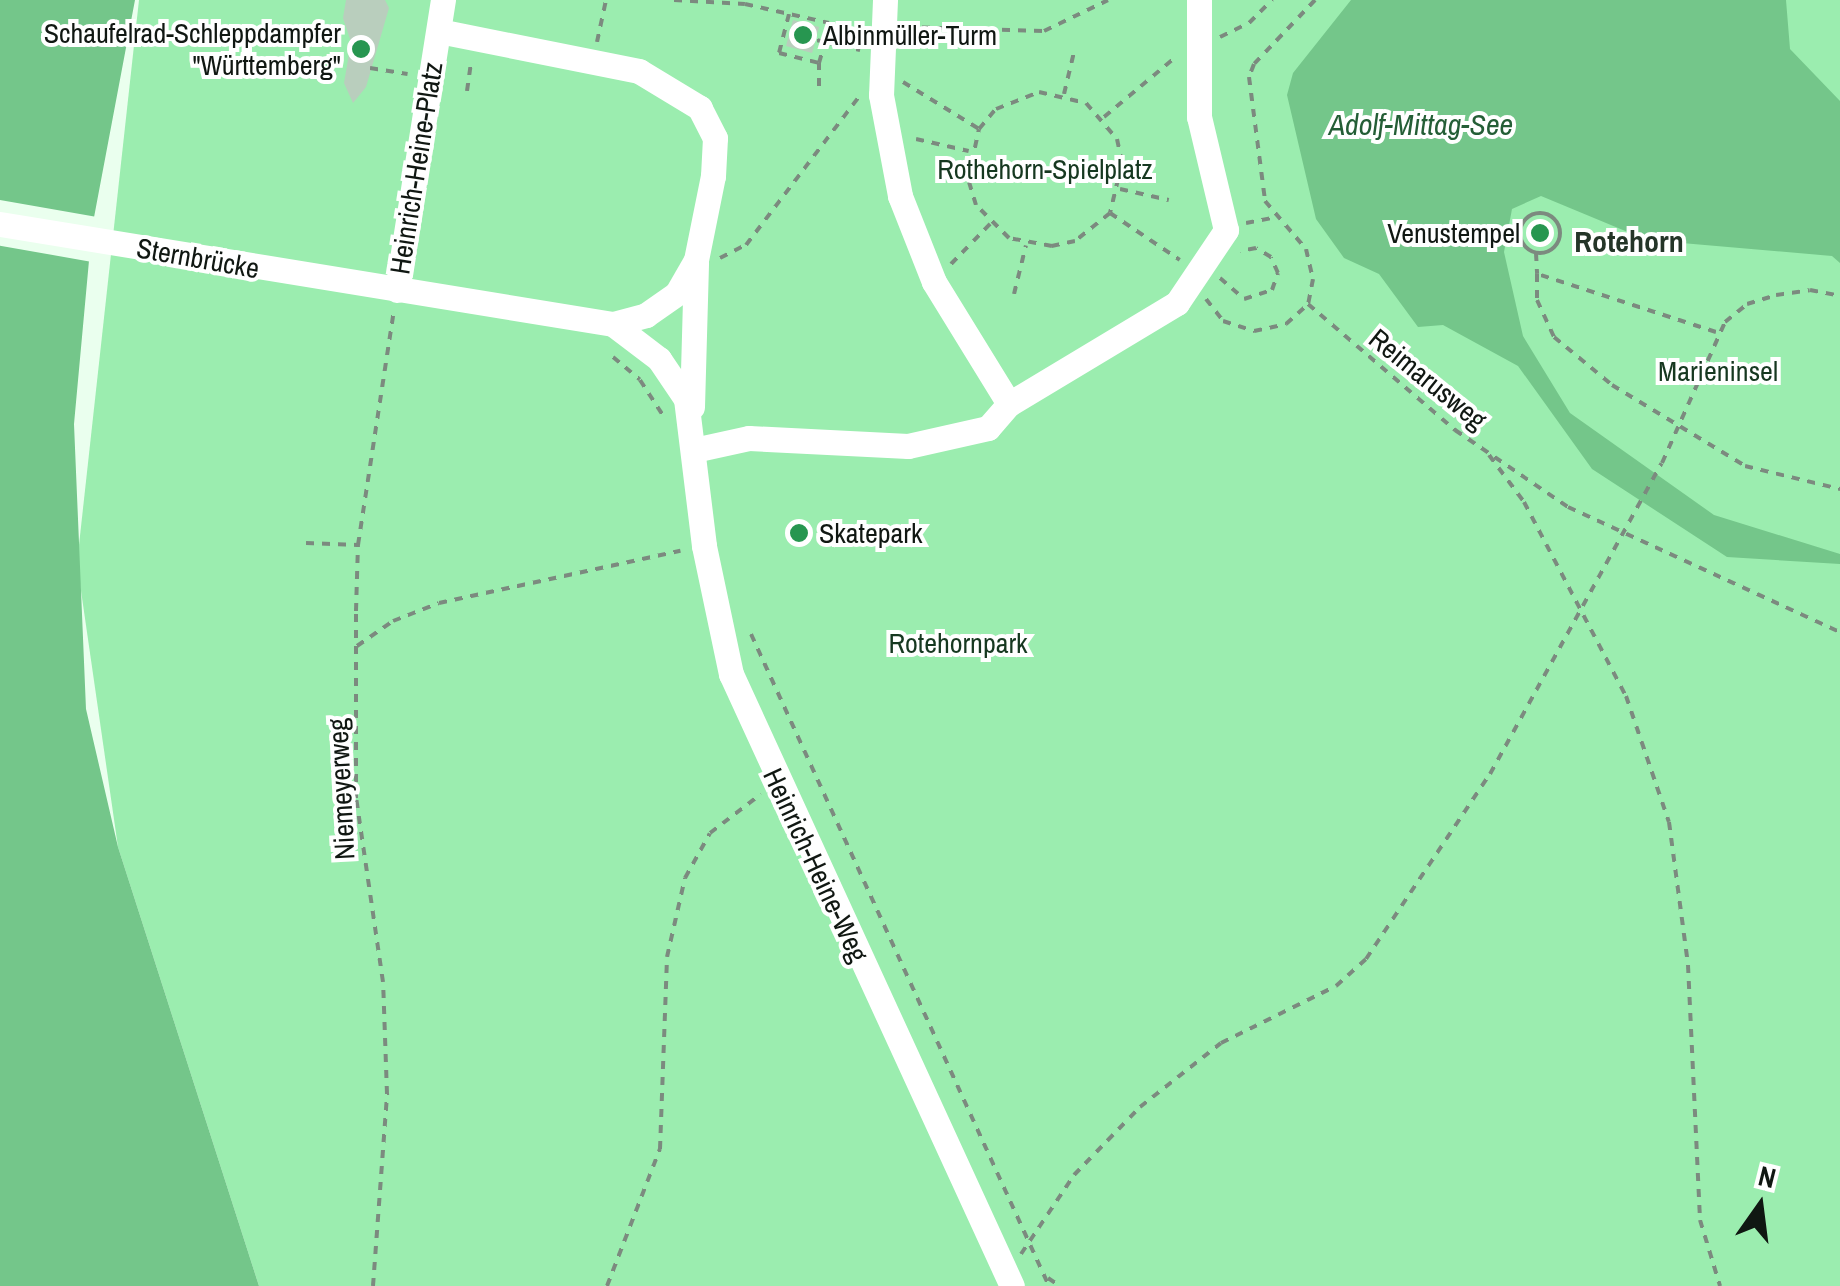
<!DOCTYPE html>
<html>
<head>
<meta charset="utf-8">
<style>
  body { margin:0 }
  #map { position:relative; width:1840px; height:1286px; overflow:hidden; background:#eaffee; font-family:"Archivo Narrow",sans-serif }
  div>[style] { position:absolute }
  .green>* { inset:0; background:#9bedaf }
  .water>* { inset:0; background:#74c68a }
  .pier>* { inset:0; background:#eaffee; transform-origin:0 0 }
  .building>* { inset:0; background:#b9cebd; transform-origin:0 0 }
  .path>* { height:4px; margin-top:-2px; transform-origin:0; background:repeating-linear-gradient(90deg,#7c8a7f 0 8px,transparent 0 16px) }
  .path>.ring { margin:-2px; padding:0; box-sizing:content-box; background:none; border:4px solid #7c8a7f; border-radius:50% }
  .minor>* { height:25px; margin:-12.5px; padding:0 12.5px; transform-origin:12.5px; border-radius:12.5px; background:#fff }
  .dots>* { width:28px; height:28px; translate:-50% -50%; box-sizing:border-box; border:5px solid #fff; border-radius:50% }
  span { translate:-50% -50%; white-space:nowrap; text-align:center; line-height:1.15; -webkit-text-stroke:8px #fff; paint-order:stroke }
  .poi-label { font-size:28px; color:#101712 }
  .right { translate:-100% -50%; text-align:right }
  .left { translate:0 -50%; text-align:left }
  .street-label { font-size:28px; color:#101712 }
  .park-label { font-size:28px; color:#163820 }
  .water-label { font-size:30px; color:#245e36; font-style:italic }
  .neighbourhood-label { font-size:30px; color:#243528; font-weight:700 }
  .north { position:absolute; left:1710px; top:1156px; width:100px; height:100px; -webkit-text-stroke:8px #fff; paint-order:stroke; rotate:14deg; font-size:28px; font-weight:700; line-height:40px; text-align:center; color:#101712 }
  .north::after { content:''; display:block; margin:auto; width:35px; height:45px; background:#101712; clip-path:polygon(50% 0,100% 100%,50% 72%,0 100%) }
</style>
</head>
<body>
<div id="map">
  <div class="green">
    <i style="clip-path:polygon(139px 0,1840px 0,1840px 1286px,259px 1286px,118px 847px,77px 563px)"></i>
  </div>
  <div class="water">
    <i style="clip-path:polygon(0 0,135px 0,92px 228px,74px 424px,86px 709px,118px 847px,259px 1286px,0 1286px)"></i>
    <i style="clip-path:polygon(1351px 0,1786px 0,1790px 49px,1840px 101px,1840px 263px,1832px 256px,1647px 240px,1541px 196px,1512px 209px,1504px 252px,1523px 336px,1570px 413px,1714px 515px,1840px 554px,1840px 564px,1727px 557px,1592px 469px,1518px 366px,1443px 325px,1418px 327px,1379px 274px,1344px 258px,1316px 219px,1287px 95px,1293px 73px)"></i>
  </div>
  <div class="pier">
    <i style="left:0;top:200px;width:100px;height:45px;rotate:10deg"></i>
  </div>
  <div class="building">
    <i style="clip-path:polygon(346px 0,385px 0,389px 8px,366px 87px,353px 103px,344px 83px,351px 42px,343px 18px)"></i>
    <i style="left:793px;top:20px;width:27px;height:27px;rotate:15deg"></i>
  </div>
  <div class="path">
    <i style="left:674px;top:0;width:71px;rotate:3.2deg"></i>
    <i style="left:745px;top:4px;width:86px;rotate:12.7deg"></i>
    <i style="left:829px;top:23px;width:19px;rotate:102deg"></i>
    <i style="left:825px;top:42px;width:36px;rotate:13deg"></i>
    <i style="left:1315px;top:0;width:88px;rotate:133.6deg"></i>
    <i style="left:1254px;top:64px;width:14px;rotate:111deg"></i>
    <i style="left:1249px;top:77px;width:125px;rotate:82.6deg"></i>
    <i style="left:1265px;top:201px;width:63px;rotate:49.5deg"></i>
    <i style="left:1306px;top:249px;width:31px;rotate:77deg"></i>
    <i style="left:1313px;top:279px;width:25px;rotate:101deg"></i>
    <i style="left:1308px;top:304px;width:194px;rotate:40.6deg"></i>
    <i style="left:1455px;top:430px;width:137px;rotate:34.3deg"></i>
    <i style="left:1568px;top:507px;width:299px;rotate:24.7deg"></i>
    <i style="left:789px;top:14px;width:40px;rotate:104.4deg"></i>
    <i style="left:779px;top:53px;width:41px;rotate:14deg"></i>
    <i style="left:819px;top:63px;width:22px;rotate:-74deg"></i>
    <i style="left:825px;top:42px;width:9px;rotate:-167deg"></i>
    <i style="left:906px;top:27px;width:138px;rotate:1.7deg"></i>
    <i style="left:1044px;top:31px;width:71px;rotate:-25.8deg"></i>
    <i style="left:1220px;top:37px;width:32px;rotate:-26deg"></i>
    <i style="left:1249px;top:23px;width:33px;rotate:-45deg"></i>
    <i style="left:597px;top:42px;width:43px;rotate:-77.9deg"></i>
    <i style="left:370px;top:68px;width:38px;rotate:9deg"></i>
    <i style="left:903px;top:82px;width:89px;rotate:31.7deg"></i>
    <i style="left:979px;top:129px;width:26px;rotate:-50deg"></i>
    <i style="left:996px;top:109px;width:46px;rotate:-21.6deg"></i>
    <i style="left:1039px;top:92px;width:48px;rotate:13.2deg"></i>
    <i style="left:1086px;top:103px;width:48px;rotate:49.3deg"></i>
    <i style="left:1117px;top:139px;width:25px;rotate:78deg"></i>
    <i style="left:1122px;top:163px;width:51px;rotate:103.5deg"></i>
    <i style="left:1110px;top:213px;width:45px;rotate:141.3deg"></i>
    <i style="left:1075px;top:241px;width:24px;rotate:168deg"></i>
    <i style="left:1052px;top:246px;width:44px;rotate:-169.5deg"></i>
    <i style="left:1009px;top:238px;width:47px;rotate:-135deg"></i>
    <i style="left:976px;top:205px;width:27px;rotate:-107deg"></i>
    <i style="left:968px;top:179px;width:51px;rotate:-77.6deg"></i>
    <i style="left:819px;top:86px;width:23px;rotate:-90deg"></i>
    <i style="left:467px;top:91px;width:30px;rotate:-82deg"></i>
    <i style="left:1064px;top:94px;width:47px;rotate:-76.6deg"></i>
    <i style="left:1104px;top:117px;width:95px;rotate:-39.9deg"></i>
    <i style="left:916px;top:139px;width:54px;rotate:12.8deg"></i>
    <i style="left:1120px;top:189px;width:50px;rotate:12.7deg"></i>
    <i class="ring" style="left:1520px;top:213px;width:36px;height:36px"></i>
    <i style="left:1110px;top:213px;width:84px;rotate:33.9deg"></i>
    <i style="left:1246px;top:223px;width:31px;rotate:-11deg"></i>
    <i style="left:1536px;top:253px;width:21px;rotate:87deg"></i>
    <i style="left:720px;top:258px;width:29px;rotate:-27deg"></i>
    <i style="left:746px;top:245px;width:185px;rotate:-52.7deg"></i>
    <i style="left:951px;top:264px;width:56px;rotate:-45.7deg"></i>
    <i style="left:1220px;top:278px;width:32px;rotate:41deg"></i>
    <i style="left:1244px;top:299px;width:29px;rotate:-18deg"></i>
    <i style="left:1272px;top:290px;width:18px;rotate:-71deg"></i>
    <i style="left:1278px;top:273px;width:17px;rotate:-114deg"></i>
    <i style="left:1271px;top:257px;width:17px;rotate:-149deg"></i>
    <i style="left:1256px;top:248px;width:16px;rotate:169deg"></i>
    <i style="left:1014px;top:294px;width:50px;rotate:-76.2deg"></i>
    <i style="left:1206px;top:299px;width:28px;rotate:52deg"></i>
    <i style="left:1223px;top:321px;width:33px;rotate:18deg"></i>
    <i style="left:1254px;top:331px;width:33px;rotate:-12deg"></i>
    <i style="left:1286px;top:324px;width:30px;rotate:-42deg"></i>
    <i style="left:1716px;top:332px;width:188px;rotate:-162deg"></i>
    <i style="left:1537px;top:274px;width:26px;rotate:90deg"></i>
    <i style="left:1537px;top:300px;width:41px;rotate:65.3deg"></i>
    <i style="left:1554px;top:337px;width:75px;rotate:39.6deg"></i>
    <i style="left:1612px;top:385px;width:156px;rotate:31.3deg"></i>
    <i style="left:1745px;top:466px;width:98px;rotate:13.6deg"></i>
    <i style="left:613px;top:357px;width:35px;rotate:40deg"></i>
    <i style="left:640px;top:380px;width:44px;rotate:57deg"></i>
    <i style="left:1489px;top:455px;width:59px;rotate:53.3deg"></i>
    <i style="left:1524px;top:502px;width:219px;rotate:62.3deg"></i>
    <i style="left:1626px;top:696px;width:133px;rotate:71.2deg"></i>
    <i style="left:1669px;top:822px;width:144px;rotate:82.4deg"></i>
    <i style="left:1688px;top:965px;width:255px;rotate:87.3deg"></i>
    <i style="left:1700px;top:1220px;width:69px;rotate:73.1deg"></i>
    <i style="left:306px;top:543px;width:52px;rotate:2.2deg"></i>
    <i style="left:751px;top:634px;width:717px;rotate:65.44deg"></i>
    <i style="left:357px;top:646px;width:44px;rotate:-34.8deg"></i>
    <i style="left:393px;top:621px;width:49px;rotate:-21.4deg"></i>
    <i style="left:439px;top:603px;width:247px;rotate:-12.2deg"></i>
    <i style="left:1021px;top:1254px;width:95px;rotate:-56.1deg"></i>
    <i style="left:1074px;top:1175px;width:95px;rotate:-45.9deg"></i>
    <i style="left:1140px;top:1107px;width:103px;rotate:-38.3deg"></i>
    <i style="left:1221px;top:1043px;width:128px;rotate:-26.4deg"></i>
    <i style="left:1336px;top:986px;width:40px;rotate:-42deg"></i>
    <i style="left:1366px;top:959px;width:223px;rotate:-56.2deg"></i>
    <i style="left:1490px;top:774px;width:355px;rotate:-61.1deg"></i>
    <i style="left:1662px;top:463px;width:154px;rotate:-65.9deg"></i>
    <i style="left:1725px;top:322px;width:28px;rotate:-39deg"></i>
    <i style="left:1747px;top:304px;width:30px;rotate:-17deg"></i>
    <i style="left:1776px;top:295px;width:34px;rotate:-8deg"></i>
    <i style="left:1810px;top:290px;width:31px;rotate:11deg"></i>
    <i style="left:1048px;top:1278px;width:14px;rotate:34deg"></i>
    <i style="left:373px;top:1286px;width:193px;rotate:-85.8deg"></i>
    <i style="left:387px;top:1094px;width:112px;rotate:-92deg"></i>
    <i style="left:383px;top:982px;width:186px;rotate:-98.3deg"></i>
    <i style="left:356px;top:798px;width:187px;rotate:-90deg"></i>
    <i style="left:356px;top:611px;width:66px;rotate:-88.3deg"></i>
    <i style="left:358px;top:545px;width:238px;rotate:-81.3deg"></i>
    <i style="left:607px;top:1286px;width:147px;rotate:-68.9deg"></i>
    <i style="left:660px;top:1149px;width:192px;rotate:-87.9deg"></i>
    <i style="left:667px;top:957px;width:81px;rotate:-77.2deg"></i>
    <i style="left:685px;top:878px;width:51px;rotate:-60.9deg"></i>
    <i style="left:710px;top:833px;width:64px;rotate:-37.4deg"></i>
  </div>
  <div class="minor">
    <i style="left:885px;top:0;width:95px;rotate:92.4deg"></i>
    <i style="left:881px;top:95px;width:103px;rotate:79.3deg"></i>
    <i style="left:900px;top:196px;width:92px;rotate:68.4deg"></i>
    <i style="left:934px;top:282px;width:143px;rotate:58.4deg"></i>
    <i style="left:0;top:224px;width:621px;rotate:9.27deg"></i>
    <i style="left:613px;top:324px;width:34px;rotate:-15deg"></i>
    <i style="left:646px;top:315px;width:38px;rotate:-35deg"></i>
    <i style="left:677px;top:293px;width:38px;rotate:-60deg"></i>
    <i style="left:696px;top:260px;width:86px;rotate:-78.6deg"></i>
    <i style="left:713px;top:176px;width:38px;rotate:-87deg"></i>
    <i style="left:715px;top:138px;width:34px;rotate:-117deg"></i>
    <i style="left:700px;top:108px;width:71px;rotate:-148.8deg"></i>
    <i style="left:639px;top:71px;width:204px;rotate:-168.7deg"></i>
    <i style="left:397px;top:290px;width:294px;rotate:-81deg"></i>
    <i style="left:613px;top:324px;width:58px;rotate:37.3deg"></i>
    <i style="left:659px;top:359px;width:48px;rotate:56deg"></i>
    <i style="left:686px;top:399px;width:148px;rotate:83deg"></i>
    <i style="left:704px;top:546px;width:131px;rotate:78.1deg"></i>
    <i style="left:731px;top:674px;width:673px;rotate:65.34deg"></i>
    <i style="left:692px;top:407px;width:145px;rotate:-88.4deg"></i>
    <i style="left:694px;top:450px;width:56px;rotate:-12.3deg"></i>
    <i style="left:749px;top:438px;width:159px;rotate:2.9deg"></i>
    <i style="left:908px;top:446px;width:82px;rotate:-12.7deg"></i>
    <i style="left:988px;top:428px;width:32px;rotate:-49deg"></i>
    <i style="left:1009px;top:404px;width:196px;rotate:-31deg"></i>
    <i style="left:1177px;top:303px;width:88px;rotate:-56.1deg"></i>
    <i style="left:1226px;top:230px;width:116px;rotate:-103.4deg"></i>
    <i style="left:1199px;top:117px;width:117px;rotate:-90deg"></i>
  </div>
  <div class="dots">
    <i style="left:803px;top:35px;background:#279650"></i>
    <i style="left:361px;top:49px;background:#279650"></i>
    <i style="left:1540px;top:233px;background:#279650"></i>
    <i style="left:799px;top:533px;background:#279650"></i>
  </div>
  <div class="poi-label">
    <span class="right" style="left:341px;top:49px">Schaufelrad-Schleppdampfer<br>"Württemberg"</span>
    <span class="left" style="left:823px;top:35px">Albinmüller-Turm</span>
    <span class="right" style="left:1520px;top:233px">Venustempel</span>
    <span class="left" style="left:819px;top:533px">Skatepark</span>
  </div>
  <div class="street-label">
    <span style="left:416px;top:168px;rotate:-81deg">Heinrich-Heine-Platz</span>
    <span style="left:198px;top:258px;rotate:10deg">Sternbrücke</span>
    <span style="left:1428px;top:379px;rotate:39deg">Reimarusweg</span>
    <span style="left:341px;top:789px;rotate:-93deg">Niemeyerweg</span>
    <span style="left:816px;top:865px;rotate:65deg">Heinrich-Heine-Weg</span>
  </div>
  <div class="park-label">
    <span style="left:1045px;top:169px">Rothehorn-Spielplatz</span>
    <span style="left:1718px;top:371px">Marieninsel</span>
    <span style="left:958px;top:643px">Rotehornpark</span>
  </div>
  <div class="water-label">
    <span style="left:1421px;top:124px">Adolf-Mittag-See</span>
  </div>
  <div class="neighbourhood-label">
    <span style="left:1629px;top:241px">Rotehorn</span>
  </div>
  <div class="north">N</div>
</div>
</body>
</html>
